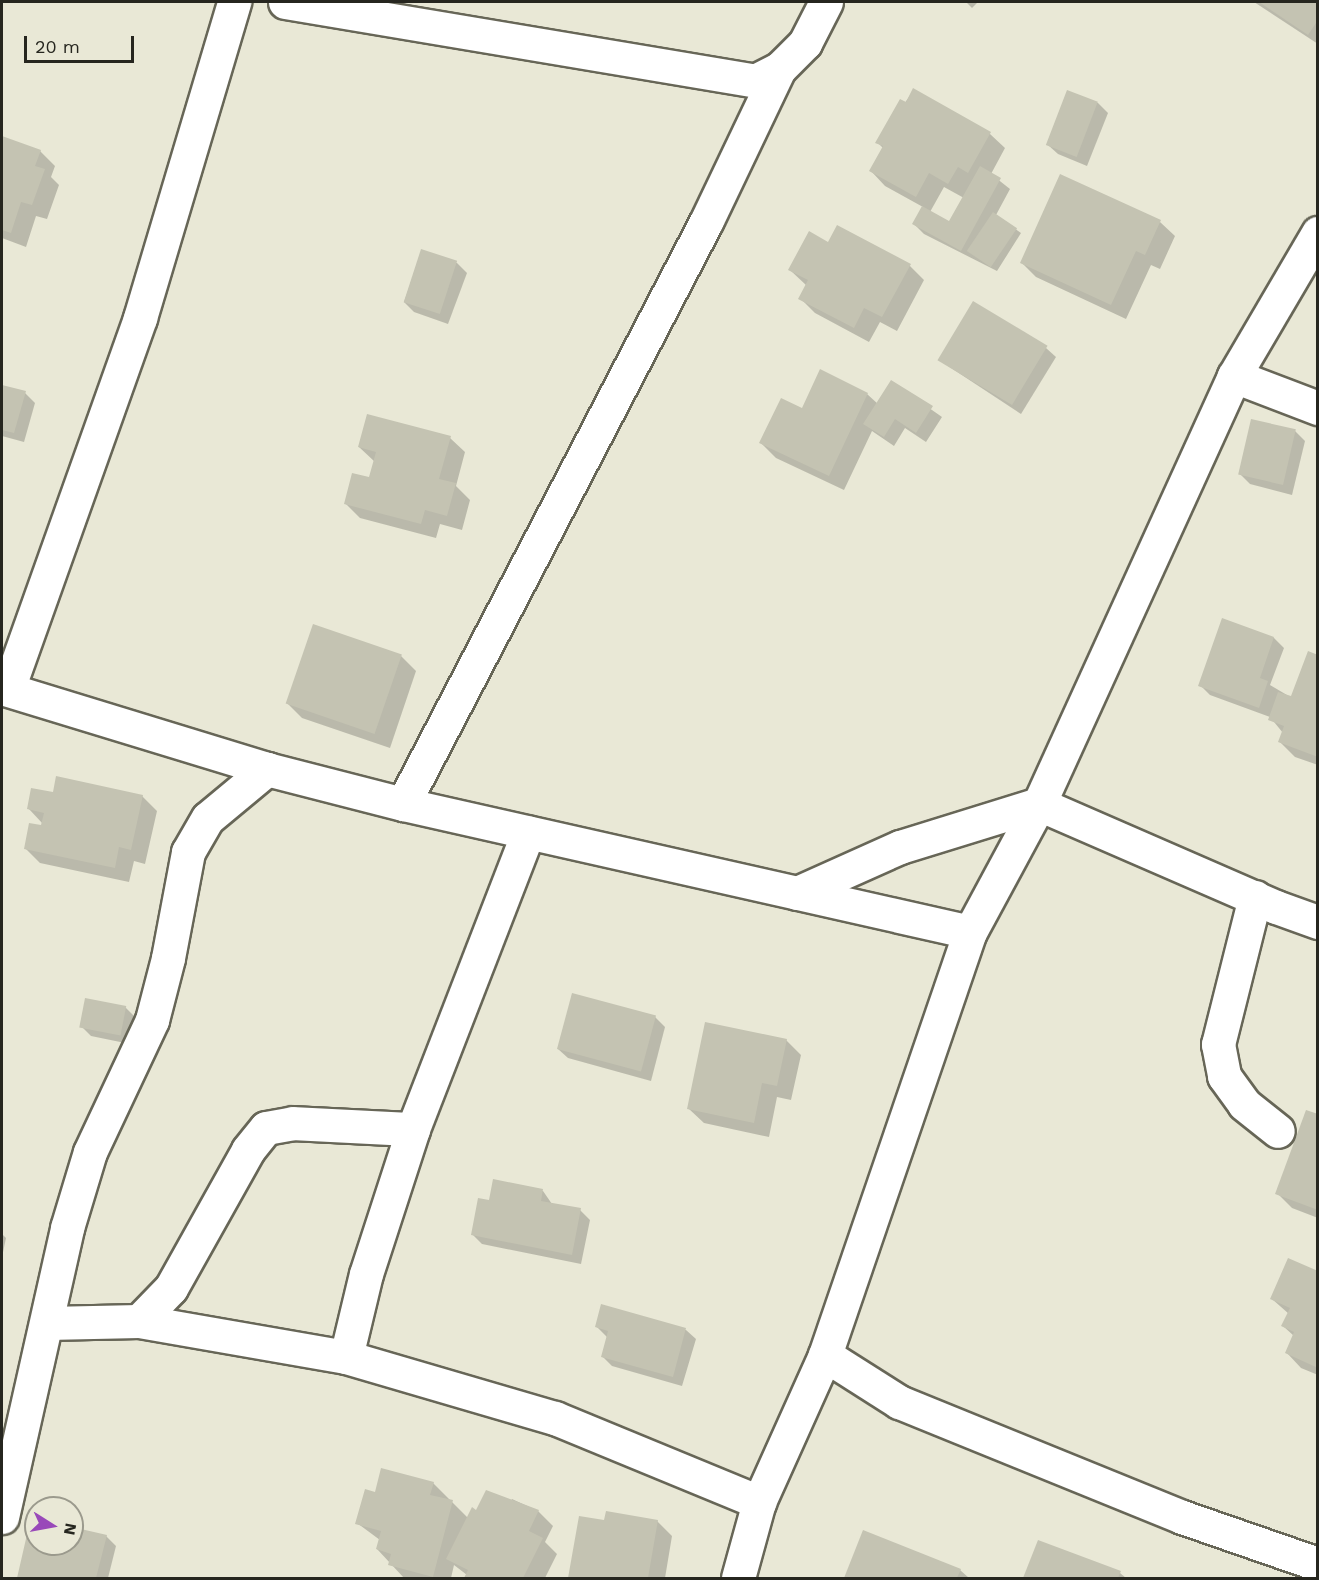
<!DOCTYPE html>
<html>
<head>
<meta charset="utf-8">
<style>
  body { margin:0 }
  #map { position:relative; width:1319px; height:1580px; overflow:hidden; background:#e9e8d6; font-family:"Work Sans",sans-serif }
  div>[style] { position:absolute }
  .shadow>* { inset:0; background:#0003 }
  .building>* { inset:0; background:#c4c3b2; transform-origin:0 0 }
  .roads { filter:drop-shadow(2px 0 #676657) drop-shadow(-2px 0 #676657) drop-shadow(0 2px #676657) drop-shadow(0 -2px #676657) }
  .street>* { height:33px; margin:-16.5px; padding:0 16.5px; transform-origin:16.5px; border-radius:16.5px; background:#fff }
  span { translate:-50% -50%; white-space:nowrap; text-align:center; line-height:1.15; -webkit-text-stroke:5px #e9e8d6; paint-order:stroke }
  .frame { position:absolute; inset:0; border:3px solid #26261f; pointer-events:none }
  .north { position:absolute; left:24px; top:1496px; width:60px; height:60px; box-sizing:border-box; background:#e9e8d6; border:2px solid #9b9a8d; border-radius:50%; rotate:101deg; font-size:16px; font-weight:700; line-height:24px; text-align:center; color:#26261f }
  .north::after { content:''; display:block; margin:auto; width:21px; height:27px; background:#9949b9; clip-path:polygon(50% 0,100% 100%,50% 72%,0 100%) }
  .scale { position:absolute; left:24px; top:36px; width:110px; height:27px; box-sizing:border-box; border:3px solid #26261f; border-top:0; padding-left:8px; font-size:18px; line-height:21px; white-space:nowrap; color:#26261f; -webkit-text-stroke:4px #e9e8d6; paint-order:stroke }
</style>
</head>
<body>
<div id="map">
  <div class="shadow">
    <i style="clip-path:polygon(966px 2px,978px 2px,972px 8px)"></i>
    <i style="clip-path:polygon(1254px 2px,1318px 2px,1318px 44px)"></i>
    <i style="clip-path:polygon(evenodd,914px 90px,990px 134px,1005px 148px,991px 174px,1010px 189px,996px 215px,1021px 233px,997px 271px,924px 234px,914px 224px,923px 207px,885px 186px,871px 171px,883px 148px,877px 142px,914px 90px,944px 187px,964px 198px,950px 223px,930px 212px,944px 187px)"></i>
    <i style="clip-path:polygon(1068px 92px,1098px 103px,1108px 113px,1087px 166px,1058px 154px,1048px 145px)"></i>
    <i style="clip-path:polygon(2px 138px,40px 151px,55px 166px,51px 177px,59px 185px,47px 219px,36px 216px,26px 247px,2px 238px)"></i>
    <i style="clip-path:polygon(1160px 222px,1175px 236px,1160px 269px,1151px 265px,1126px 319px,1036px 277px,1021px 262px)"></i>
    <i style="clip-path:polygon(829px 244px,910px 266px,924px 280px,897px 331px,880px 322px,869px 342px,815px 313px,800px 298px,807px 286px,790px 270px)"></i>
    <i style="clip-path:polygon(422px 251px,457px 263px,467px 273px,448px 324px,414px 312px,404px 302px)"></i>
    <i style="clip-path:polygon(1046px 348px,1056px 357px,1021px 414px,939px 360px)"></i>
    <i style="clip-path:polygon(892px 382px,942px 417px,926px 442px,905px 428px,894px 446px,872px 431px,844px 490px,776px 458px,761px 443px,867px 394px,878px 404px)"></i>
    <i style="clip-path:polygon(2px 386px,25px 393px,35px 403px,24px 442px,2px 436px)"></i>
    <i style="clip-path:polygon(1295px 431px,1305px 441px,1292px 495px,1250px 484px,1240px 474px)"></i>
    <i style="clip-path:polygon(450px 438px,465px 452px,456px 486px,470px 500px,462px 530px,440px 524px,436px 538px,360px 518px,345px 503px,370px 479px,375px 462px,359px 447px)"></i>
    <i style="clip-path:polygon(1223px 620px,1274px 638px,1284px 648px,1270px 685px,1292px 698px,1318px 656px,1318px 765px,1295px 757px,1280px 742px,1283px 733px,1270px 717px,1210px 695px,1200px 685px)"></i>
    <i style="clip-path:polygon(401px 656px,416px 671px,390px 748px,302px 718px,287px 703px)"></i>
    <i style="clip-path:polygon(54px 794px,142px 796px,157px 811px,145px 864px,134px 861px,129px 882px,40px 863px,25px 848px,43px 824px,28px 808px)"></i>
    <i style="clip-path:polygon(125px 1007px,135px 1017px,130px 1044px,91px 1036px,81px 1026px)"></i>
    <i style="clip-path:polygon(655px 1017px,665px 1027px,651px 1081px,568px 1058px,558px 1049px)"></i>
    <i style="clip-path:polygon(786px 1040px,801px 1055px,791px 1100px,777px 1097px,769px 1137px,704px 1123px,689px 1109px)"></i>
    <i style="clip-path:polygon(1318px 1116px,1318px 1218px,1292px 1208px,1277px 1193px)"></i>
    <i style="clip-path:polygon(494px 1181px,543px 1191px,552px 1204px,580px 1210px,590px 1220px,581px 1264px,482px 1244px,473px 1235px,490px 1202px)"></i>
    <i style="clip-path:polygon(2px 1234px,6px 1238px,2px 1257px)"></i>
    <i style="clip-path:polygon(1318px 1273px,1318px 1375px,1301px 1368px,1287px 1353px,1294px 1336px,1283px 1326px,1289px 1314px,1272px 1299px)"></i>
    <i style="clip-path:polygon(603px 1306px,686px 1330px,696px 1339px,682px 1386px,612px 1366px,602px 1356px,608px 1338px,597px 1327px)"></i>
    <i style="clip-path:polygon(433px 1483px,468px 1518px,510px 1503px,512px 1499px,538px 1511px,553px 1526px,545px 1542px,557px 1554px,545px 1578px,466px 1578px,467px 1575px,454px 1565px,451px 1578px,404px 1578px,377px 1549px,380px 1540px,357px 1523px,376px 1494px)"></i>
    <i style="clip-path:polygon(580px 1518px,605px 1522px,657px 1521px,672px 1536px,665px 1578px,570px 1578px)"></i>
    <i style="clip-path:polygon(36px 1520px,36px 1544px,72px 1544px,72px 1528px,106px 1536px,116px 1546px,108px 1578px,20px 1578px)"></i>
    <i style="clip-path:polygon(864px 1532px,960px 1570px,969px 1578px,846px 1578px)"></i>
    <i style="clip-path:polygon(1039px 1542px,1120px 1573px,1126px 1578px,1025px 1578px)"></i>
  </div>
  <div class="building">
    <i style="clip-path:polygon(1259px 2px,1318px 2px,1318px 20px,1308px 35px)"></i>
    <i style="clip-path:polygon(913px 88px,991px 132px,968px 173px,958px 167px,948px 184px,929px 173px,916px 197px,869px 171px,883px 146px,875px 143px,900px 99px,906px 102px)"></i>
    <i style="left:1067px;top:90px;width:33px;height:59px;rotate:21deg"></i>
    <i style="clip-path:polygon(2px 136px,41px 150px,35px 166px,45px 169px,32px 205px,21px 202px,11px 233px,2px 230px)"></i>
    <i style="clip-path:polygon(980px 166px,1001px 178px,961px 251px,912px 224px,922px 206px,949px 221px)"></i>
    <i style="clip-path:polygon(1060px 174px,1161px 220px,1145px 255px,1136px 251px,1111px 305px,1020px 263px)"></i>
    <i style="left:993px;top:212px;width:29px;height:47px;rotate:34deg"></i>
    <i style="clip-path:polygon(837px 225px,911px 264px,882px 317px,864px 308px,854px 328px,798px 299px,808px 280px,788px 270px,809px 231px,828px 242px)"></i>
    <i style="left:421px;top:249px;width:38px;height:56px;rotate:18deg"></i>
    <i style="left:973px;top:301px;width:87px;height:69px;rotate:31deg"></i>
    <i style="clip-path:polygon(820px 369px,868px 393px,829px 476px,759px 443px,781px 398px,802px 408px)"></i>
    <i style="clip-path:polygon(891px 380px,933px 406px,916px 433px,895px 419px,884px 437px,863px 424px)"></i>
    <i style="clip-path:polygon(2px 385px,26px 391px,14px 433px,2px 430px)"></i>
    <i style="clip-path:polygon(367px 414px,451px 436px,439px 479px,456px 483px,447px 516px,425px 510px,421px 524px,344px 504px,352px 473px,369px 477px,376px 452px,358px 447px)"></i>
    <i style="left:1251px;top:419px;width:46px;height:57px;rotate:13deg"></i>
    <i style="clip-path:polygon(1222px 618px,1274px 637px,1260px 678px,1268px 681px,1259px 708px,1198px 686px)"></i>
    <i style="left:313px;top:624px;width:94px;height:84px;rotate:19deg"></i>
    <i style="clip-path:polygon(1308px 651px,1318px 655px,1318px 757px,1278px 742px,1284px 726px,1268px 720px,1278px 692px,1291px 696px)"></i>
    <i style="clip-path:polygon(56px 776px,143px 795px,131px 850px,119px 847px,115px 868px,24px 849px,29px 823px,41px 825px,44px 813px,27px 809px,31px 788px,53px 792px)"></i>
    <i style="left:572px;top:993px;width:87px;height:58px;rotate:15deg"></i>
    <i style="left:85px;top:998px;width:42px;height:30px;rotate:11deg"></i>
    <i style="clip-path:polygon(705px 1022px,787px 1039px,777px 1086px,762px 1083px,754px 1123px,687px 1109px)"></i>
    <i style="clip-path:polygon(1306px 1110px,1318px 1114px,1318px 1210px,1275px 1194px)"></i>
    <i style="clip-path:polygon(493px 1179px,543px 1189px,541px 1201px,581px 1208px,572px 1255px,471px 1235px,478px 1198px,489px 1200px)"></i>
    <i style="clip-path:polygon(1288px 1258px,1318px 1271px,1318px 1368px,1285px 1353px,1294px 1332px,1281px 1326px,1290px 1308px,1270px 1299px)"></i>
    <i style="clip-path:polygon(601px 1304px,686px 1328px,673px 1377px,601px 1357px,608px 1331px,595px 1327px)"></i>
    <i style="clip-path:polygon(381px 1468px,434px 1482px,430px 1495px,453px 1500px,433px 1577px,388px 1565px,391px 1554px,376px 1549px,381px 1531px,355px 1524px,365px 1489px,375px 1492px)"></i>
    <i style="clip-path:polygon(486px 1490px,539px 1510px,529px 1531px,543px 1538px,523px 1578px,464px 1578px,468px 1570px,446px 1559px,472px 1507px,476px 1510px)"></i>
    <i style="clip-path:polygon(606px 1511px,658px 1520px,648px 1578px,568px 1578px,579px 1516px,604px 1520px)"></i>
    <i style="clip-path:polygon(31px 1517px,36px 1518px,36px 1544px,72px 1544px,72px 1527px,107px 1535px,96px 1578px,17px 1578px)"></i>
    <i style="clip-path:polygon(863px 1530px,961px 1569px,957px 1578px,844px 1578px)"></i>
    <i style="clip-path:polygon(1038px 1540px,1121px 1571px,1118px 1578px,1023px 1578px)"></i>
  </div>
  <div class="roads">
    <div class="street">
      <i style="left:285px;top:2px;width:477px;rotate:9.5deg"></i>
      <i style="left:755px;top:81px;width:27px;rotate:-27deg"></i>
      <i style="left:779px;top:69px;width:37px;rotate:-45deg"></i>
      <i style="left:805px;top:43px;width:46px;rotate:-62.9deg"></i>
      <i style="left:1234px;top:376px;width:90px;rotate:20.9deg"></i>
      <i style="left:2px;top:688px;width:277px;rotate:17deg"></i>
      <i style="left:267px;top:769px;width:140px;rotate:14.4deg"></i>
      <i style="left:403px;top:804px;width:581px;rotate:12.72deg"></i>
      <i style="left:8px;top:689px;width:394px;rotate:-70.4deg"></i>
      <i style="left:140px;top:318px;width:330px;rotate:-73.4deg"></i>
      <i style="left:403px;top:804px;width:658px;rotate:-62.5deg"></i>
      <i style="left:707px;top:220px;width:167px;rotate:-64.5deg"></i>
      <i style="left:797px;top:893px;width:113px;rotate:-24.1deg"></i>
      <i style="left:900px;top:847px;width:145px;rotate:-17.2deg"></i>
      <i style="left:1039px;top:804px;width:258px;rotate:23.5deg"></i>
      <i style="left:1276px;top:907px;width:45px;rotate:19.7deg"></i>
      <i style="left:1255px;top:897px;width:152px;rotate:104.1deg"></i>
      <i style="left:1218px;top:1044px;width:33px;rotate:79deg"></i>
      <i style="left:1224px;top:1076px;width:34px;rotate:54deg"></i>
      <i style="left:1244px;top:1104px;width:43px;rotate:38.5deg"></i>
      <i style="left:139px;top:1321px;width:46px;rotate:-45.9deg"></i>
      <i style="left:171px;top:1288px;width:158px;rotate:-60.8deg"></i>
      <i style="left:248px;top:1150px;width:28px;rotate:-51deg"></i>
      <i style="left:266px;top:1128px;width:27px;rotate:-10deg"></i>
      <i style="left:293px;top:1123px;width:120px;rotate:2.9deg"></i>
      <i style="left:47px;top:1323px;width:92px;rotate:-1.2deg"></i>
      <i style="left:139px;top:1321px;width:210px;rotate:9.9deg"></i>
      <i style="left:346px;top:1357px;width:218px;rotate:16.3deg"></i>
      <i style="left:555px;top:1418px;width:221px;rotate:22.4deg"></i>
      <i style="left:825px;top:1355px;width:88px;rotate:32.4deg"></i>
      <i style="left:899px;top:1402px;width:305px;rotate:22.1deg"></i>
      <i style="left:1182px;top:1517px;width:144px;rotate:19.1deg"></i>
      <i style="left:346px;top:1357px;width:85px;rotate:-76.5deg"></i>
      <i style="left:366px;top:1274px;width:152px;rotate:-72deg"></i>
      <i style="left:413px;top:1129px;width:318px;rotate:-68.8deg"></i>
      <i style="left:2px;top:1517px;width:296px;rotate:-77.3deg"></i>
      <i style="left:67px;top:1228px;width:79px;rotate:-73.2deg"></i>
      <i style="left:90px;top:1152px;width:146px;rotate:-64.8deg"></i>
      <i style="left:152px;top:1020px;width:64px;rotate:-75.5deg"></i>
      <i style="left:168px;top:958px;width:108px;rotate:-79.3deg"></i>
      <i style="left:188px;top:852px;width:39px;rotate:-60deg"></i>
      <i style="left:208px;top:818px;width:77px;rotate:-39.7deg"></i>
      <i style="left:738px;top:1578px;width:79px;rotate:-74.6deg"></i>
      <i style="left:759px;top:1502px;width:161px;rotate:-65.8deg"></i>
      <i style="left:825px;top:1355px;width:447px;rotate:-71.1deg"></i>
      <i style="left:970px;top:932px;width:145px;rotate:-61.7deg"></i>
      <i style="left:1039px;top:804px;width:470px;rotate:-65.5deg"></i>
      <i style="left:1234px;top:376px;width:166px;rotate:-59.6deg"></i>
    </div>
  </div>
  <div class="frame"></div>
  <div class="north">N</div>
  <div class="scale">20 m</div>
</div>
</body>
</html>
